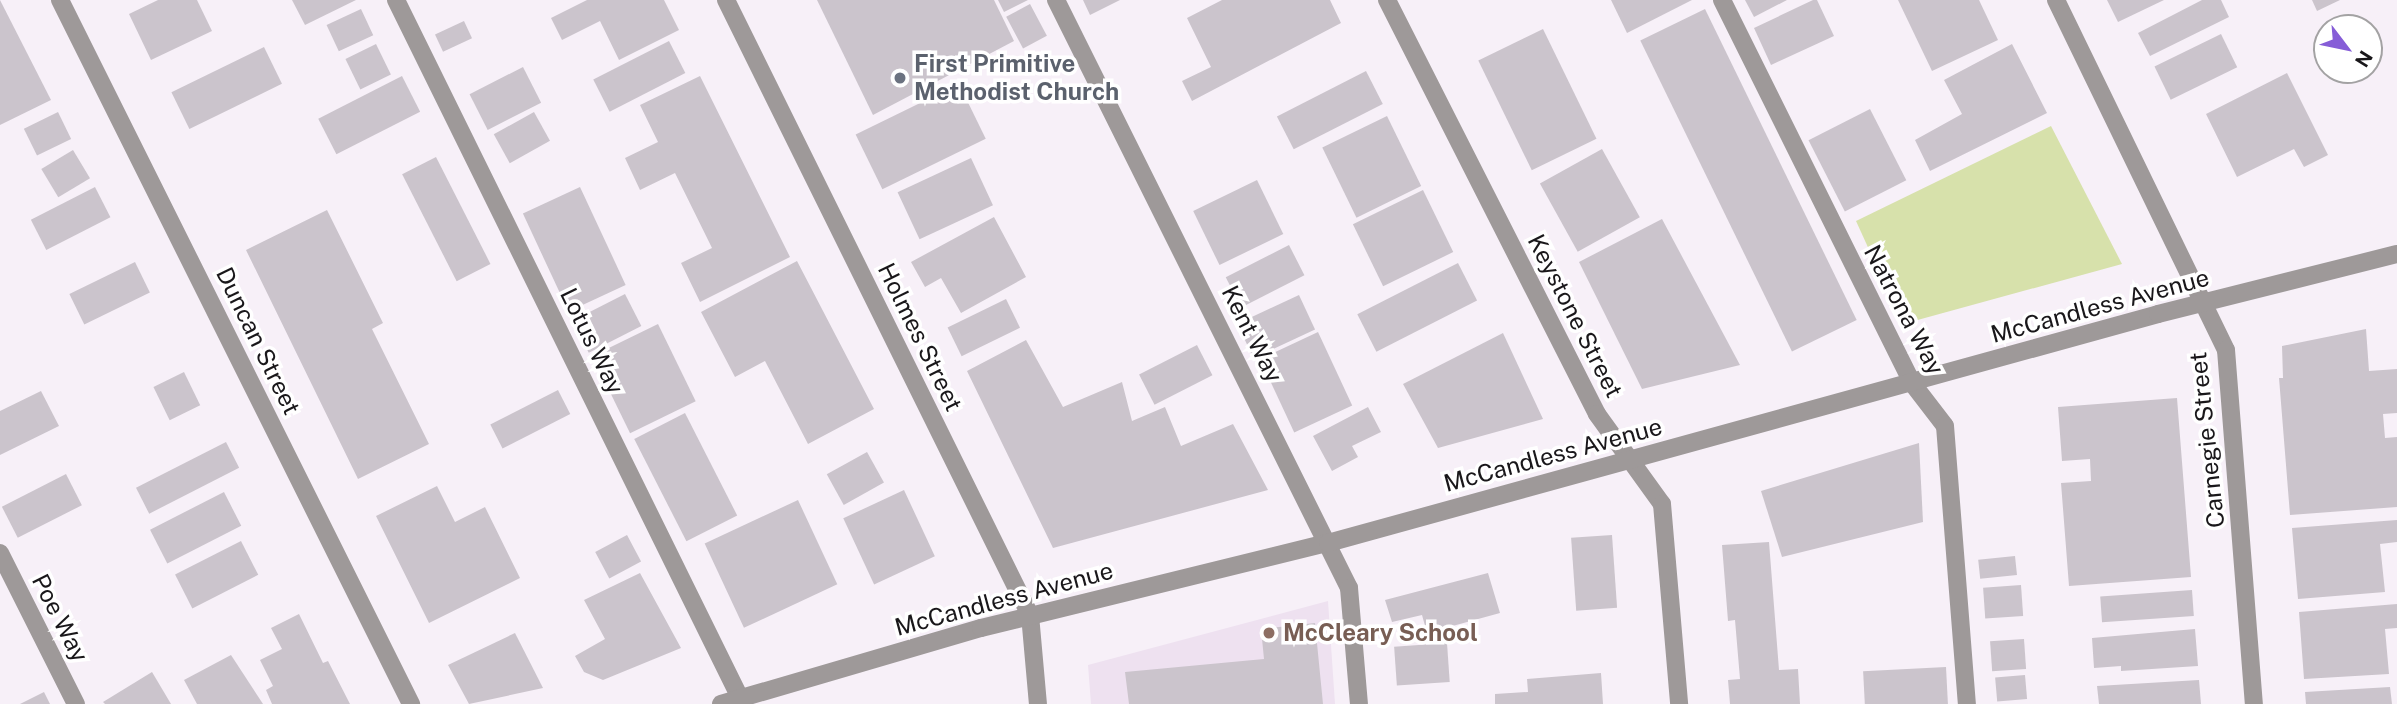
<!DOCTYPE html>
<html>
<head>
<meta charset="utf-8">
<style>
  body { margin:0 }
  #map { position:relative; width:2397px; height:704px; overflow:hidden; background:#f7f0f8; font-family:"Public Sans",sans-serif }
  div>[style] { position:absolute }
  .built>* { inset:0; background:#eee1f0 }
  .green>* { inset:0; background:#d7e1ab }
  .building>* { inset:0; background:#cbc4cc; transform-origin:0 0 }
  .lane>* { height:18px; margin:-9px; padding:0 9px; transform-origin:9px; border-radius:9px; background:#9e9999 }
  .street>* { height:18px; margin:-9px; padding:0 9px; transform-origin:9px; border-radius:9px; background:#9e9999 }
  .dots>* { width:19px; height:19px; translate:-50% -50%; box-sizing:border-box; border:4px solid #fff; border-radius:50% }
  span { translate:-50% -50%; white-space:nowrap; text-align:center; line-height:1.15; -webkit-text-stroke:7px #fff; paint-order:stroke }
  .worship-label { font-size:24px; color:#5b616d; font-weight:700 }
  .left { translate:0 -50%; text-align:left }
  .street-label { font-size:24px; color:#19171a }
  .education-label { font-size:24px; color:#785e54; font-weight:700 }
  .north { position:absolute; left:2313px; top:14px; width:70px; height:70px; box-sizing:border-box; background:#fff; border:2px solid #a3a2a3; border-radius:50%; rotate:122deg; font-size:19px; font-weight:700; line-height:28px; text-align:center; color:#19171a }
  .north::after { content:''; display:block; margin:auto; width:24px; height:32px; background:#865dd7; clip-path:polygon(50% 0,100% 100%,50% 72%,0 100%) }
</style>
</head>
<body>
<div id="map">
  <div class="built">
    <i style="clip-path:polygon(1328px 601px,1335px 704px,1091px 704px,1088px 665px)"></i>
  </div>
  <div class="green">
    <i style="clip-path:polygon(2051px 126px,2122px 264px,1903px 324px,1856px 221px)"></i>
  </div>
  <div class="building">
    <i style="clip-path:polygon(0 0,51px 100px,0 125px)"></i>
    <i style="clip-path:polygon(158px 0,197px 0,212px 31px,151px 60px,129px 14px)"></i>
    <i style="clip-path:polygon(292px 0,356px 0,305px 25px)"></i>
    <i style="clip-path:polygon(587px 0,664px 0,679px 30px,619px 60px,600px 21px,562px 40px,551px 18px)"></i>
    <i style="clip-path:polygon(817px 0,994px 0,1014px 41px,873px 115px)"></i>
    <i style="clip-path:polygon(998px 0,1028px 0,1004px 12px)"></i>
    <i style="clip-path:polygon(1083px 0,1120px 0,1090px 15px)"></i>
    <i style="clip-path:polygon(1222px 0,1330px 0,1341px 23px,1192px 101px,1182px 81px,1211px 67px,1187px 18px)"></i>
    <i style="clip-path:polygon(1611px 0,1692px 0,1627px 33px)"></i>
    <i style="clip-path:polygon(1745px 0,1787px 0,1754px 17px)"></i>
    <i style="clip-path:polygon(1813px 0,1817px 0,1834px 36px,1771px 65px,1754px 28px)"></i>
    <i style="clip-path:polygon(1898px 0,1979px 0,1998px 40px,1932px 71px)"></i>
    <i style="clip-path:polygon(2107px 0,2164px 0,2118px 22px)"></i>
    <i style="clip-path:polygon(2202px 0,2221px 0,2229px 17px,2150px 56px,2138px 33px)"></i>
    <i style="clip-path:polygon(2312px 0,2340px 0,2317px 11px)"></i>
    <i style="left:1030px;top:4px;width:36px;height:27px;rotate:62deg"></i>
    <i style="left:361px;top:9px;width:29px;height:38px;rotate:65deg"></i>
    <i style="left:1705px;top:9px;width:346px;height:72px;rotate:64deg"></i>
    <i style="left:464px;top:21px;width:19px;height:32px;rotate:65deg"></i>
    <i style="left:1543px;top:29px;width:122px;height:72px;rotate:64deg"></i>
    <i style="left:2221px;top:34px;width:37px;height:74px;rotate:64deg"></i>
    <i style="left:669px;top:41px;width:36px;height:85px;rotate:63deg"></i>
    <i style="left:376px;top:44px;width:34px;height:34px;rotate:64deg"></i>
    <i style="clip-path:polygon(2012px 44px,2047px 113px,1930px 171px,1915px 140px,1962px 114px,1944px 80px)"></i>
    <i style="left:264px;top:47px;width:41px;height:103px;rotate:64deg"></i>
    <i style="left:523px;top:67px;width:40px;height:60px;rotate:63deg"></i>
    <i style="left:1366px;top:71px;width:37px;height:100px;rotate:63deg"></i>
    <i style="clip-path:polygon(2287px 73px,2328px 155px,2304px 167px,2294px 149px,2237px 177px,2206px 114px)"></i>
    <i style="left:402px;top:76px;width:40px;height:94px;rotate:63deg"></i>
    <i style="clip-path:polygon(700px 76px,790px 257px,700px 302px,681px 263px,712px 248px,675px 173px,640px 190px,625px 158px,658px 142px,640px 105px)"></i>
    <i style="left:959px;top:84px;width:61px;height:115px;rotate:64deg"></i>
    <i style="left:1870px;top:109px;width:80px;height:69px;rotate:63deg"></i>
    <i style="left:58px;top:112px;width:30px;height:38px;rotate:64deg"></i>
    <i style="left:534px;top:112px;width:33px;height:46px;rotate:61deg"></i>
    <i style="left:1387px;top:116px;width:78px;height:72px;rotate:64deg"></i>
    <i style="left:1602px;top:149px;width:78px;height:71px;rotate:61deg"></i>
    <i style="left:73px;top:150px;width:33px;height:37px;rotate:59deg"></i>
    <i style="left:436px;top:157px;width:120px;height:38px;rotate:63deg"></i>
    <i style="left:971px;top:158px;width:52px;height:81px;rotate:65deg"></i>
    <i style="left:1257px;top:180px;width:60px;height:71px;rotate:64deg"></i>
    <i style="left:95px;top:187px;width:34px;height:72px;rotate:63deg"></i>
    <i style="left:580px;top:187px;width:108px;height:63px;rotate:65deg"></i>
    <i style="left:1423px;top:190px;width:69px;height:78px;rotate:64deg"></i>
    <i style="clip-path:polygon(327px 210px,383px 323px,372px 329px,429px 444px,358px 479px,246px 250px)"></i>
    <i style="clip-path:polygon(994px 217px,1026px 277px,961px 313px,941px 278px,925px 287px,911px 262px)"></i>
    <i style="clip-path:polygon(1662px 219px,1740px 365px,1642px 389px,1579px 262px)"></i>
    <i style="left:1289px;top:245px;width:34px;height:71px;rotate:63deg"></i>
    <i style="clip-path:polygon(797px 261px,874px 409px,808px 444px,765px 361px,735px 377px,701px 312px)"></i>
    <i style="left:135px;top:262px;width:34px;height:73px;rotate:64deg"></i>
    <i style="left:1458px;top:263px;width:42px;height:113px;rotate:63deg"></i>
    <i style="left:625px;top:294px;width:36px;height:59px;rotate:63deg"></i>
    <i style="left:1299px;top:295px;width:38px;height:68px;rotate:65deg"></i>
    <i style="left:1006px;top:299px;width:32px;height:65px;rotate:64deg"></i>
    <i style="left:658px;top:324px;width:86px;height:73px;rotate:64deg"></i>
    <i style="clip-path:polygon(2366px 329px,2369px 371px,2397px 369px,2397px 413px,2383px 414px,2385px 438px,2397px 437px,2397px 507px,2290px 515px,2279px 378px,2283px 378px,2282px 346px)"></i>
    <i style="left:1318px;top:332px;width:81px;height:64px;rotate:65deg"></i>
    <i style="clip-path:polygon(1503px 333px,1543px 419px,1438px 448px,1403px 384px)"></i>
    <i style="clip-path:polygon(1026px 340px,1063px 407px,1122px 382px,1132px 421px,1165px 407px,1181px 446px,1233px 424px,1268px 490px,1053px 548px,967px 371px)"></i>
    <i style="left:1197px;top:345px;width:34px;height:65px;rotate:63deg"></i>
    <i style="left:184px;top:372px;width:37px;height:34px;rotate:64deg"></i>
    <i style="left:558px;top:390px;width:27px;height:76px;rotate:63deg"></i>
    <i style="clip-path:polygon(41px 391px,59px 426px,0 455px,0 411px)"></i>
    <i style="clip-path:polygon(2177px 398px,2191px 577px,2069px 586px,2061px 483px,2091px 481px,2090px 459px,2062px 461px,2058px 407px)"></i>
    <i style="clip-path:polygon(1368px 407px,1381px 432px,1352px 446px,1358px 457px,1332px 471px,1313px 436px)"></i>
    <i style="left:685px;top:413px;width:115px;height:57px;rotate:63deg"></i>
    <i style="left:226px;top:442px;width:29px;height:101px;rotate:63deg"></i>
    <i style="clip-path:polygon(1919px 443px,1923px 522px,1782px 557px,1761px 491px)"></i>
    <i style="left:867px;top:452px;width:35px;height:46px;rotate:61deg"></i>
    <i style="left:66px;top:474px;width:35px;height:72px;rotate:63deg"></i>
    <i style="clip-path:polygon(437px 486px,455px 522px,485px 507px,520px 578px,429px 623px,376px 516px)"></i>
    <i style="left:904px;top:490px;width:73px;height:67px;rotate:65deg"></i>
    <i style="left:224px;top:492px;width:38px;height:83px;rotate:63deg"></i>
    <i style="left:798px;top:500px;width:93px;height:103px;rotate:65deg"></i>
    <i style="clip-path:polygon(2397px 520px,2397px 542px,2380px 544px,2385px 592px,2298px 599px,2292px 528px)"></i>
    <i style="left:627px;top:535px;width:30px;height:36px;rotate:62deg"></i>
    <i style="left:1612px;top:535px;width:73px;height:41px;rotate:86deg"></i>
    <i style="left:241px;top:541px;width:38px;height:74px;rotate:63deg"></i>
    <i style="clip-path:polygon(1769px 542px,1779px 670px,1798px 669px,1800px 704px,1730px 704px,1728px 680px,1740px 679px,1735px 620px,1728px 621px,1722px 545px)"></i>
    <i style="left:2015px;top:556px;width:19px;height:37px;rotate:84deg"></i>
    <i style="clip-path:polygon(640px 573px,681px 648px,603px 680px,584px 672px,575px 656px,605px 639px,584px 600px)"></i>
    <i style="clip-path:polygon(1488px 573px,1500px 613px,1427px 633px,1422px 615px,1392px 622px,1385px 600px)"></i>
    <i style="left:2021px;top:585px;width:31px;height:38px;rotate:86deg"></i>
    <i style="left:2192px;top:590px;width:26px;height:92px;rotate:86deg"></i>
    <i style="clip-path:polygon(2397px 604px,2397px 628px,2385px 629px,2389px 674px,2304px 679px,2299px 612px)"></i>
    <i style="clip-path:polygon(299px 614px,323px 663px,328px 661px,350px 704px,272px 704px,266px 690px,273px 686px,260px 660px,282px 649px,271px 628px)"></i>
    <i style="clip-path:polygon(1315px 623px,1323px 704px,1129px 704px,1125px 672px,1264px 659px,1261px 629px)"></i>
    <i style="clip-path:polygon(2195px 629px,2198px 666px,2121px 671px,2121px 666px,2094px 668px,2092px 638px)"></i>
    <i style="clip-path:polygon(515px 633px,543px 688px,469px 704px,448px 665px)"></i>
    <i style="left:2024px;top:639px;width:30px;height:34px;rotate:86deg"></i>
    <i style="left:1447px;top:643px;width:39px;height:53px;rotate:86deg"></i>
    <i style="clip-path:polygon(231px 655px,263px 704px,197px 704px,184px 680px)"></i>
    <i style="left:1946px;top:667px;width:37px;height:83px;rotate:87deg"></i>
    <i style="clip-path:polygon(152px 672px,171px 704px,105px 704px,103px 702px)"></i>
    <i style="clip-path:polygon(1601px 673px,1603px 704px,1495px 704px,1495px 694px,1528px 692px,1527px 679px)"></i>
    <i style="left:2025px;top:675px;width:24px;height:30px;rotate:85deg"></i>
    <i style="clip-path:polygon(2199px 680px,2201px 704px,2099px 704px,2097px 686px)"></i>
    <i style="clip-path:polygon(2390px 687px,2392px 704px,2306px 704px,2305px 692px)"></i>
    <i style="clip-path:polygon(44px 692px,50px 704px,20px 704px)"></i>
  </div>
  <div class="lane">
    <i style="left:396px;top:0;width:785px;rotate:63.76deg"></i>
    <i style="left:1056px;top:0;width:657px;rotate:63.51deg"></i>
    <i style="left:1349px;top:588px;width:116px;rotate:85.1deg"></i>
    <i style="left:1722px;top:0;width:428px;rotate:63.6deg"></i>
    <i style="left:1912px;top:383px;width:54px;rotate:52.5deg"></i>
    <i style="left:1945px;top:426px;width:279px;rotate:85.5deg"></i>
    <i style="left:0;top:553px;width:169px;rotate:63.3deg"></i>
  </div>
  <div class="street">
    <i style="left:60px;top:0;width:787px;rotate:63.5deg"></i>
    <i style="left:726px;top:0;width:686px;rotate:63.7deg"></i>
    <i style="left:1030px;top:615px;width:89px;rotate:84.9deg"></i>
    <i style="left:1387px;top:0;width:464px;rotate:63.1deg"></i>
    <i style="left:1597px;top:414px;width:111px;rotate:54.2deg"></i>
    <i style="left:1662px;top:504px;width:201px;rotate:85.1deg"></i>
    <i style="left:2056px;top:0;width:389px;rotate:64.1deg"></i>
    <i style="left:2226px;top:350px;width:355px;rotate:85.5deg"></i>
    <i style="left:721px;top:704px;width:271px;rotate:-16.3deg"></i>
    <i style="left:981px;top:628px;width:357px;rotate:-13.8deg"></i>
    <i style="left:1328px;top:543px;width:861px;rotate:-15.42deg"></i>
    <i style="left:2158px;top:314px;width:246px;rotate:-14.1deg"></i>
  </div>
  <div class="dots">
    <i style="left:900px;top:78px;background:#6b7280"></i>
    <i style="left:1269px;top:633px;background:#8d6e63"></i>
  </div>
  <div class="worship-label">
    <span class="left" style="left:914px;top:78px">First Primitive<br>Methodist Church</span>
  </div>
  <div class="street-label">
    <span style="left:2100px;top:306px;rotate:-15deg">McCandless Avenue</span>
    <span style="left:1904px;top:310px;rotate:62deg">Natrona Way</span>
    <span style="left:1575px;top:316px;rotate:63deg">Keystone Street</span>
    <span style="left:1252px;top:334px;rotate:63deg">Kent Way</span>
    <span style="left:920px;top:337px;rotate:64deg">Holmes Street</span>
    <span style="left:258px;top:341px;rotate:64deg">Duncan Street</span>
    <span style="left:592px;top:341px;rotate:64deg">Lotus Way</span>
    <span style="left:2207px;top:440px;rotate:-96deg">Carnegie Street</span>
    <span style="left:1553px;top:455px;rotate:-15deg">McCandless Avenue</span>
    <span style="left:1004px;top:599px;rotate:-15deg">McCandless Avenue</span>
    <span style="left:60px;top:618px;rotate:63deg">Poe Way</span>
  </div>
  <div class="education-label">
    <span class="left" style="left:1283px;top:633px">McCleary School</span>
  </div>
  <div class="north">N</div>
</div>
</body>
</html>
